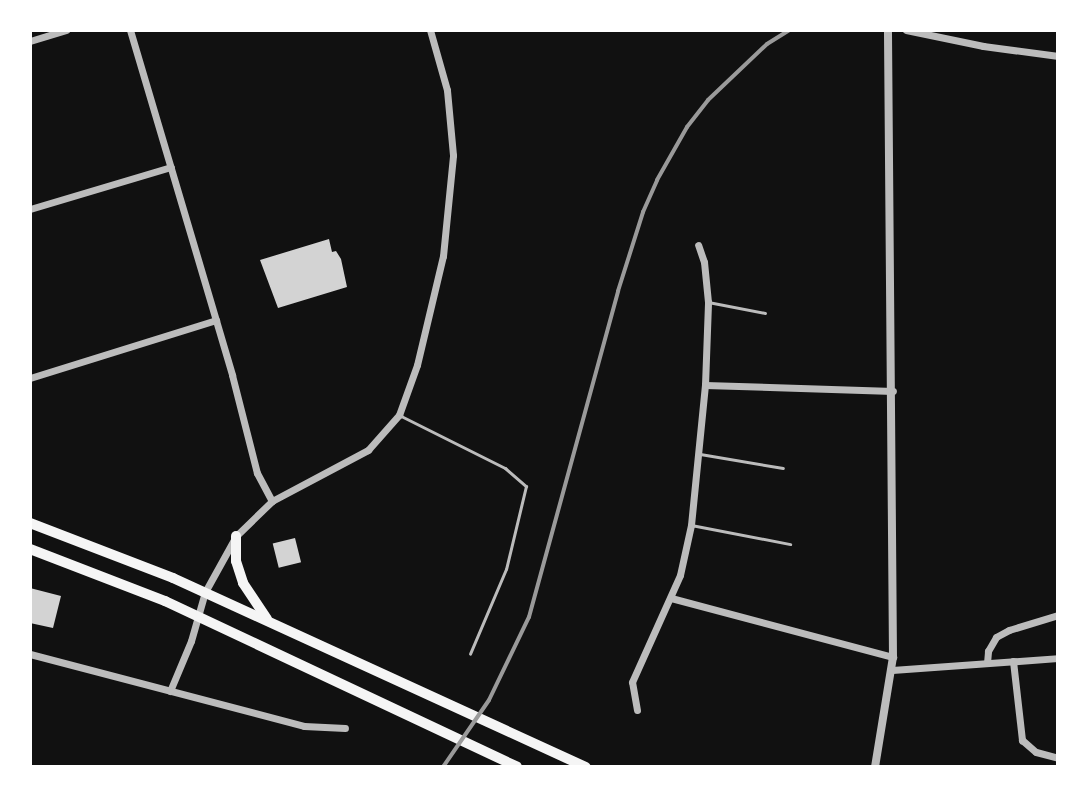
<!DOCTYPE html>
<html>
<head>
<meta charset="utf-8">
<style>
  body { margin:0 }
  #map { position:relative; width:1088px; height:797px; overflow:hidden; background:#111; font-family:Ubuntu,sans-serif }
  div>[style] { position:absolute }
  .building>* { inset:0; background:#d3d3d3; transform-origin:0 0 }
  .service>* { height:3px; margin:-1.5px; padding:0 1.5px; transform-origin:1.5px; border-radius:1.5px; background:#bcbcbc }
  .minor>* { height:7px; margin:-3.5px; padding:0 3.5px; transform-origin:3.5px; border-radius:3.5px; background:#bcbcbc }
  .tertiary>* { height:8px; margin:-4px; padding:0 4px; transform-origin:4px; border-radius:4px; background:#bcbcbc }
  .primary>* { height:10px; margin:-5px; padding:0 5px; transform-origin:5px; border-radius:5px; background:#f5f5f5 }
  .rail>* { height:4px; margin:-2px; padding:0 2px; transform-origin:2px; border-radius:2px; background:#9a9a9a }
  span { translate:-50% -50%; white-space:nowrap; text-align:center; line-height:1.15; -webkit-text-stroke:8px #fff; paint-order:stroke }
  .frame { position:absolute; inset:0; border:32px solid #fff; pointer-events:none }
</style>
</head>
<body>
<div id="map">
  <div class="building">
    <i style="clip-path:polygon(329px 239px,332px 252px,336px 251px,341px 259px,347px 287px,278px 308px,260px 260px)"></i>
    <i style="left:295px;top:538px;width:25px;height:23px;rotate:76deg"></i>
    <i style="clip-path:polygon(30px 588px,61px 596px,53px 628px,30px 623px)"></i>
  </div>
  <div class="service">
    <i style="left:708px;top:302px;width:58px;rotate:10.9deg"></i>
    <i style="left:399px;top:415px;width:119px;rotate:26.6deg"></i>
    <i style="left:505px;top:468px;width:28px;rotate:41deg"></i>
    <i style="left:526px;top:486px;width:85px;rotate:103.5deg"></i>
    <i style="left:506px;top:569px;width:92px;rotate:113deg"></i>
    <i style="left:700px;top:454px;width:84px;rotate:9.6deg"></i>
    <i style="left:691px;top:525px;width:101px;rotate:10.9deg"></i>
  </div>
  <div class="minor">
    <i style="left:130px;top:30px;width:360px;rotate:73.5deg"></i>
    <i style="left:232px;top:375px;width:101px;rotate:75.7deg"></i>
    <i style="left:257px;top:473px;width:32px;rotate:62deg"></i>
    <i style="left:906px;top:30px;width:79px;rotate:11.7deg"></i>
    <i style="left:983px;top:46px;width:76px;rotate:7.6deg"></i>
    <i style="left:30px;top:41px;width:38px;rotate:-17deg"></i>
    <i style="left:30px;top:209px;width:147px;rotate:-16.6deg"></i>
    <i style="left:30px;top:378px;width:195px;rotate:-17.3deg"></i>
    <i style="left:705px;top:385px;width:188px;rotate:1.8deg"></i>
    <i style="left:671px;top:598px;width:230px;rotate:14.9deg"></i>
    <i style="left:30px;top:654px;width:283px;rotate:14.7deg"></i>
    <i style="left:304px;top:726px;width:41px;rotate:2.8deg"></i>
    <i style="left:1013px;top:661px;width:80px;rotate:83.5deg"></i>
    <i style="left:1022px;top:740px;width:18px;rotate:41deg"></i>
    <i style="left:1036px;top:752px;width:23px;rotate:15deg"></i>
    <i style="left:987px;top:663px;width:12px;rotate:-85deg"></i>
    <i style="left:988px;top:651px;width:16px;rotate:-60deg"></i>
    <i style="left:996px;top:637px;width:15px;rotate:-28deg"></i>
    <i style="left:1009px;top:630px;width:51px;rotate:-17deg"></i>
    <i style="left:892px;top:670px;width:166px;rotate:-4.1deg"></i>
    <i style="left:170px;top:691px;width:54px;rotate:-67.2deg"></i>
    <i style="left:191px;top:641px;width:51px;rotate:-74.1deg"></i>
    <i style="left:205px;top:592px;width:64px;rotate:-61deg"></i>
    <i style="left:236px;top:536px;width:50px;rotate:-44.2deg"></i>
    <i style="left:272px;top:501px;width:109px;rotate:-28deg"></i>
    <i style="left:368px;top:450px;width:47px;rotate:-48.5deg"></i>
    <i style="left:399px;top:415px;width:53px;rotate:-70.2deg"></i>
    <i style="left:417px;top:365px;width:112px;rotate:-76.6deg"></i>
    <i style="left:443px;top:256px;width:101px;rotate:-84.3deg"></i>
    <i style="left:453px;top:155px;width:65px;rotate:-95.3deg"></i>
    <i style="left:447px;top:90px;width:62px;rotate:-105.8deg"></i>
    <i style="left:637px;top:710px;width:28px;rotate:-100deg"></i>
    <i style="left:632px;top:682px;width:117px;rotate:-65.8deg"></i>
    <i style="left:680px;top:575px;width:51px;rotate:-77.6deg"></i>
    <i style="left:691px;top:525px;width:141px;rotate:-84.3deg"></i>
    <i style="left:705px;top:385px;width:83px;rotate:-87.9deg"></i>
    <i style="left:708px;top:302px;width:40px;rotate:-95.7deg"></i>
    <i style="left:704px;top:262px;width:18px;rotate:-109deg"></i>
  </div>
  <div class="tertiary">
    <i style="left:875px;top:767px;width:111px;rotate:-80.7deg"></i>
    <i style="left:893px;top:657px;width:627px;rotate:-90.46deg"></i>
  </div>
  <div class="primary">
    <i style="left:30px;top:523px;width:153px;rotate:21deg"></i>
    <i style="left:173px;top:578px;width:454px;rotate:24.6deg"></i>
    <i style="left:236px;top:536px;width:25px;rotate:90deg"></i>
    <i style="left:236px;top:561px;width:23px;rotate:72deg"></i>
    <i style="left:243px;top:583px;width:43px;rotate:56.3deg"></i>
    <i style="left:30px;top:549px;width:145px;rotate:21.1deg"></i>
    <i style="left:165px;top:601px;width:389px;rotate:25.2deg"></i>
  </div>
  <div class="rail">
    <i style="left:443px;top:767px;width:81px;rotate:-55.5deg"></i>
    <i style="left:489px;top:700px;width:92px;rotate:-64.3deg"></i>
    <i style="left:529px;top:617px;width:338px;rotate:-74.7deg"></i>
    <i style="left:618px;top:291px;width:83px;rotate:-72.4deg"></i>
    <i style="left:643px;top:212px;width:35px;rotate:-66deg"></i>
    <i style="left:657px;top:180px;width:61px;rotate:-60.5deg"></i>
    <i style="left:687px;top:127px;width:34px;rotate:-52deg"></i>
    <i style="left:708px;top:100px;width:81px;rotate:-43.5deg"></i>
    <i style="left:767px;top:44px;width:26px;rotate:-32deg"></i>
  </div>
  <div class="frame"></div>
</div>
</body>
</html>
